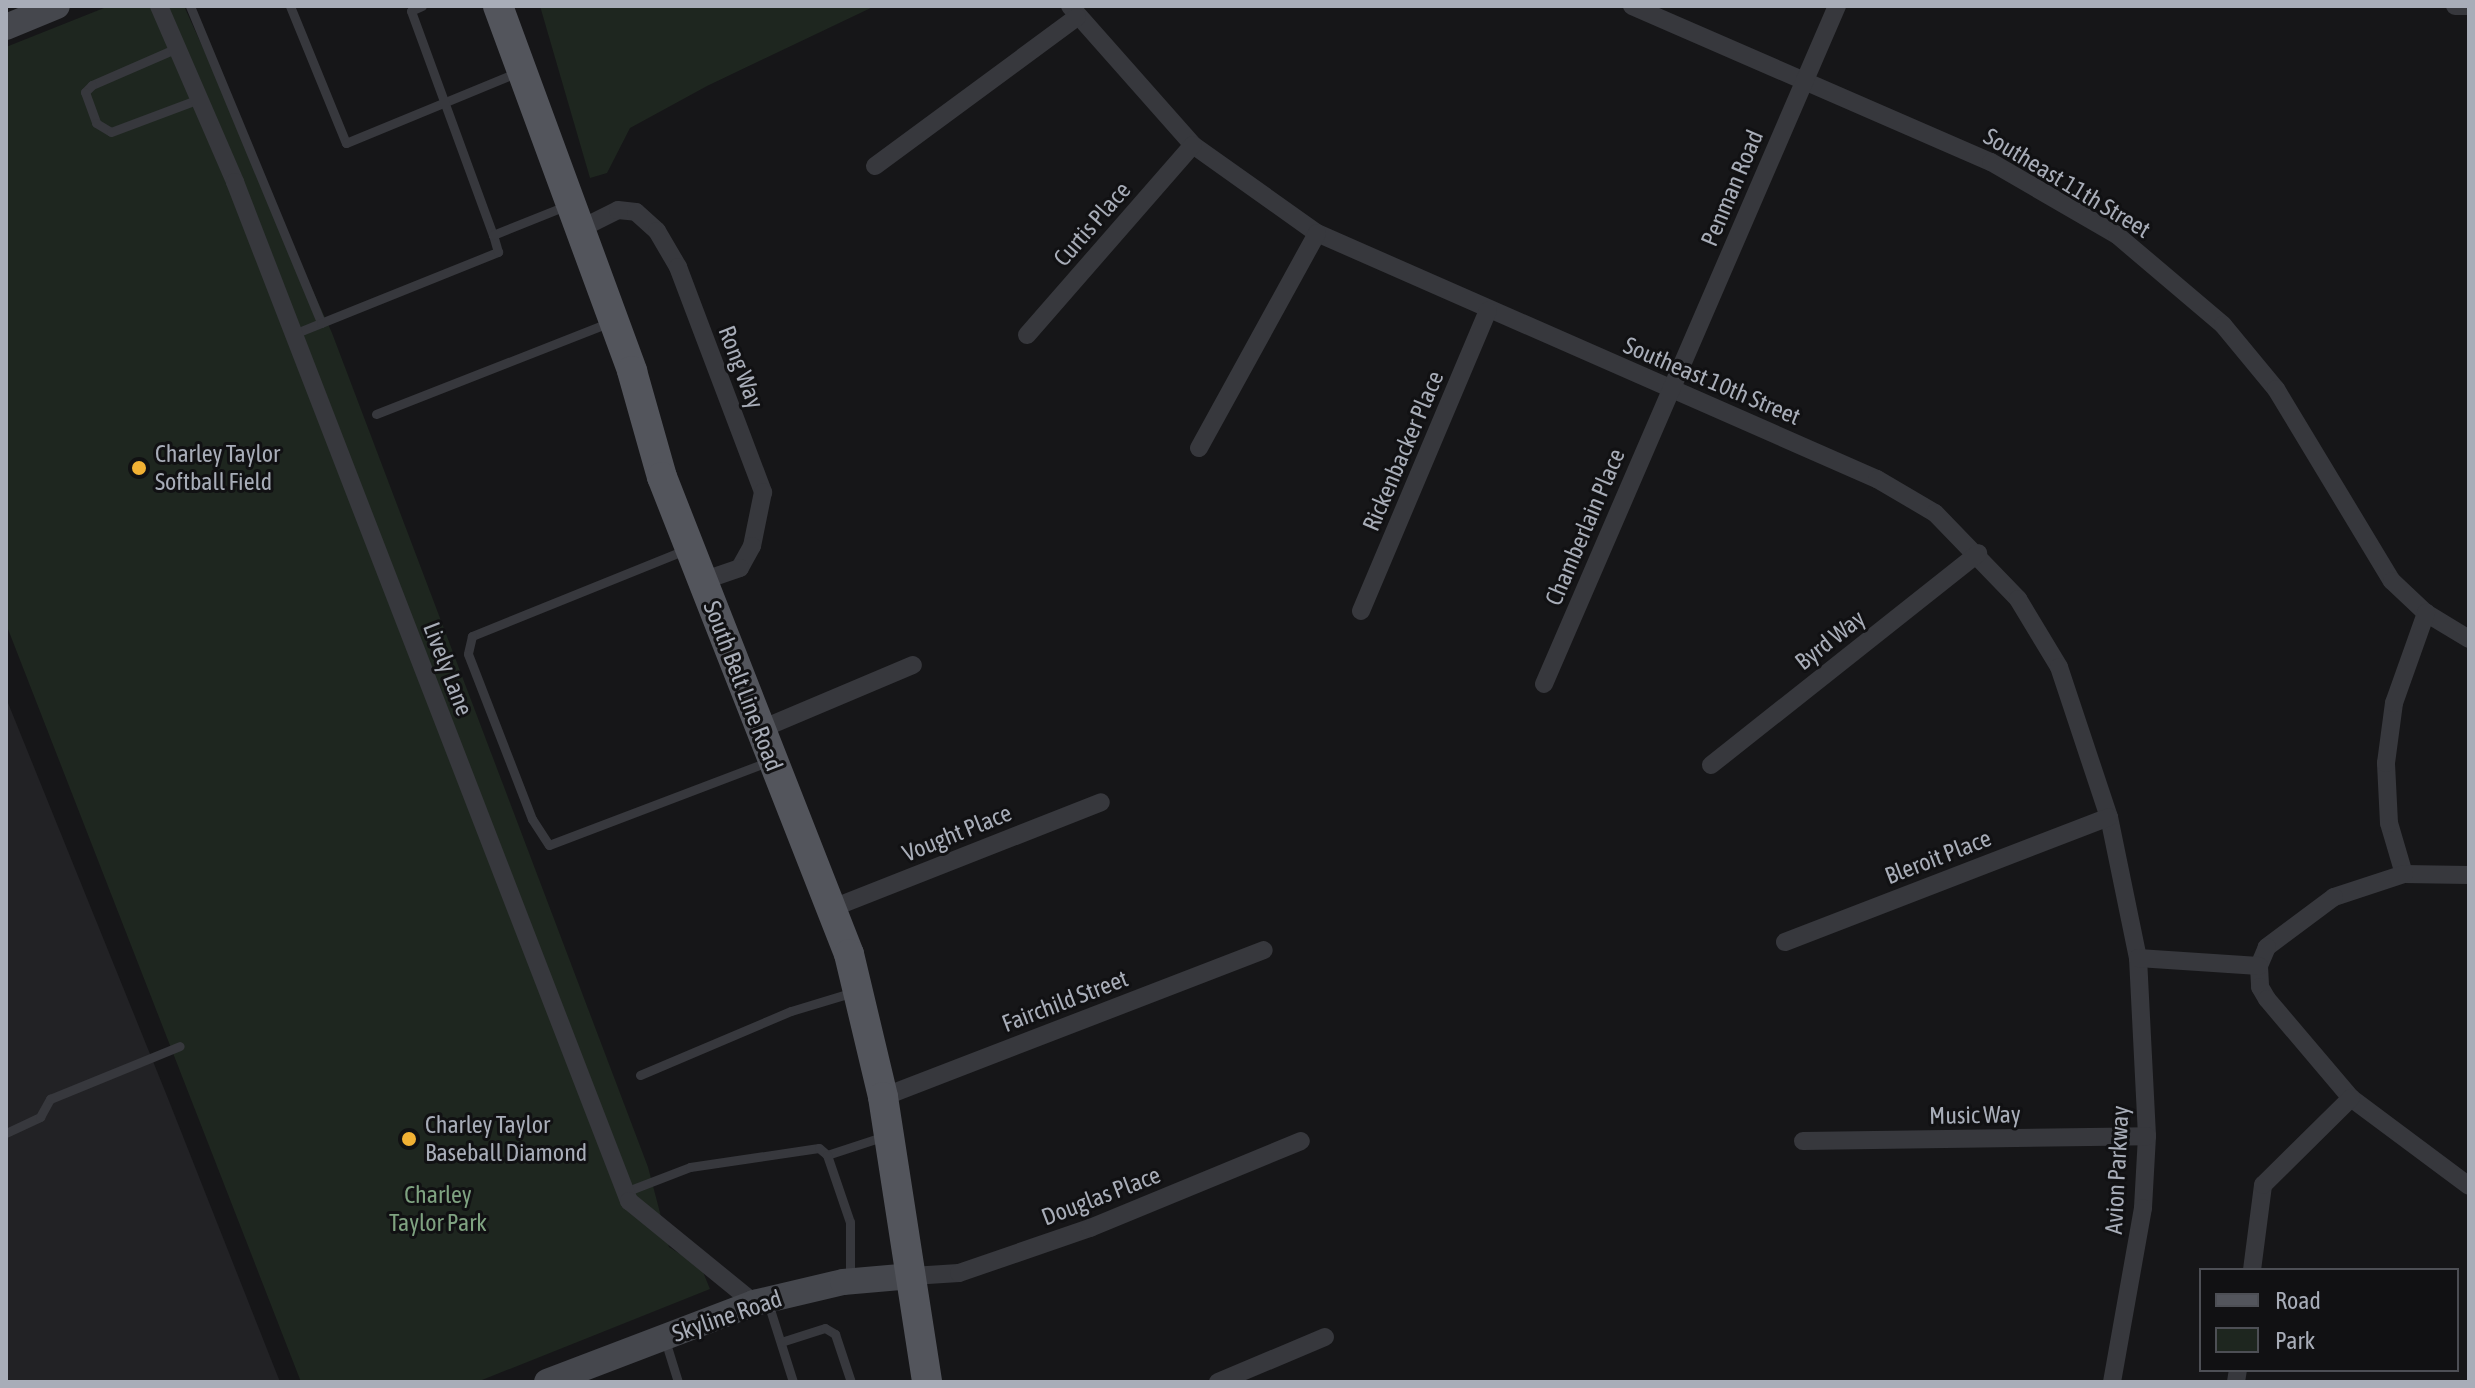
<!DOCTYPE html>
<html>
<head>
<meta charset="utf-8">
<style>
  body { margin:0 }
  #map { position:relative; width:2475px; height:1388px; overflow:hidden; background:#161618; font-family:"Asap Condensed",sans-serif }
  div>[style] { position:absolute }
  .built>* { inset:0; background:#222225 }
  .green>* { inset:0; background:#1e261f }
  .lane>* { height:9px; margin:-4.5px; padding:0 4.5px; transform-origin:4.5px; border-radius:4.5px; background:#37383d }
  .street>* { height:18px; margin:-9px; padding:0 9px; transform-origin:9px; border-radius:9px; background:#37383d }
  .secondary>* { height:26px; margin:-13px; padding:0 13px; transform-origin:13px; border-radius:13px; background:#45474d }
  .primary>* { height:30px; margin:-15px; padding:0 15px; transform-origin:15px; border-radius:15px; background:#53555c }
  .dots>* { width:22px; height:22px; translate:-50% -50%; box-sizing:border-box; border:4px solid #111113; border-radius:50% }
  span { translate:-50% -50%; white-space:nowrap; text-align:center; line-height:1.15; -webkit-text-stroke:6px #111113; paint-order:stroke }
  .street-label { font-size:24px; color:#a8adb8 }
  .poi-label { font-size:24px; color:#a8adb8 }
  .left { translate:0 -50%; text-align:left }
  .park-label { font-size:24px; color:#7fa381 }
  .frame { position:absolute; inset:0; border:8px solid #a8adb8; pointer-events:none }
  .legend { position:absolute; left:2199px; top:1268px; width:260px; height:104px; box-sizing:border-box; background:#111113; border:2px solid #4d4f55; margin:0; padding:10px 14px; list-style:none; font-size:24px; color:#a8adb8 }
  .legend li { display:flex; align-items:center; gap:16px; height:40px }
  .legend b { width:40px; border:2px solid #4d4f55 }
</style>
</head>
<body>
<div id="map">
  <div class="built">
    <i style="clip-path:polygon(6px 698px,167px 1096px,280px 1382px,6px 1382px)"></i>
  </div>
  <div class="green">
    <i style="clip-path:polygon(109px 6px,184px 6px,332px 333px,648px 1167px,669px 1247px,701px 1267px,710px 1289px,477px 1382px,301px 1382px,6px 624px,6px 47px)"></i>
    <i style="clip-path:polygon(540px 6px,875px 6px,707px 86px,630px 128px,607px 173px,590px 178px)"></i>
  </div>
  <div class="lane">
    <i style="left:190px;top:6px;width:343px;rotate:67.5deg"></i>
    <i style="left:321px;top:323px;width:29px;rotate:158deg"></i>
    <i style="left:290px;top:6px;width:148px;rotate:67.8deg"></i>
    <i style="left:346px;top:143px;width:184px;rotate:-22.4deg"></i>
    <i style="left:422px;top:6px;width:12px;rotate:156deg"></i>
    <i style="left:411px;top:11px;width:239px;rotate:69.9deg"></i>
    <i style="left:177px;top:48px;width:93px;rotate:156.5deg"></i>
    <i style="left:92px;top:85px;width:10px;rotate:135deg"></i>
    <i style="left:85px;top:92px;width:33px;rotate:70deg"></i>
    <i style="left:96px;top:123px;width:17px;rotate:31deg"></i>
    <i style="left:111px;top:132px;width:94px;rotate:-20.6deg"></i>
    <i style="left:321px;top:323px;width:191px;rotate:-21.9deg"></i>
    <i style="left:498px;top:252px;width:18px;rotate:-106deg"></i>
    <i style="left:493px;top:235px;width:81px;rotate:-21.8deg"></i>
    <i style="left:376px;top:414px;width:252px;rotate:-21.4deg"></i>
    <i style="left:685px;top:550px;width:230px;rotate:158deg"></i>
    <i style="left:472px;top:636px;width:18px;rotate:103deg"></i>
    <i style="left:468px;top:654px;width:177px;rotate:68.8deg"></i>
    <i style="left:532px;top:819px;width:31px;rotate:57deg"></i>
    <i style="left:549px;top:845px;width:234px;rotate:-20.8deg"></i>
    <i style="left:640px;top:1075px;width:164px;rotate:-23deg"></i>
    <i style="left:791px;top:1011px;width:66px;rotate:-16.8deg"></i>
    <i style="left:6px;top:1133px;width:38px;rotate:-25deg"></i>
    <i style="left:40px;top:1117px;width:21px;rotate:-61deg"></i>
    <i style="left:50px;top:1099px;width:140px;rotate:-22.2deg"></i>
    <i style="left:827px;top:1155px;width:61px;rotate:-18.1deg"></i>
    <i style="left:625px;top:1192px;width:70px;rotate:-21deg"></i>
    <i style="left:690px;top:1167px;width:130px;rotate:-8.4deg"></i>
    <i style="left:819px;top:1148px;width:11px;rotate:41deg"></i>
    <i style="left:827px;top:1155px;width:71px;rotate:71.1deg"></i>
    <i style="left:850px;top:1222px;width:59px;rotate:90deg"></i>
    <i style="left:768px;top:1303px;width:83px;rotate:72.4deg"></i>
    <i style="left:665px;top:1340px;width:44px;rotate:72.8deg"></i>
    <i style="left:781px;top:1342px;width:46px;rotate:-17.7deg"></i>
    <i style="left:825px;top:1328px;width:12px;rotate:31deg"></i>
    <i style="left:835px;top:1334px;width:51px;rotate:71.6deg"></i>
  </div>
  <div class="street">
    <i style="left:159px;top:6px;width:192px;rotate:66.6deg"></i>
    <i style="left:235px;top:182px;width:1093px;rotate:68.86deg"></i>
    <i style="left:629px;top:1201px;width:161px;rotate:39.2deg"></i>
    <i style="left:1070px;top:6px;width:186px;rotate:48.5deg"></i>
    <i style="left:1193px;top:145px;width:152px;rotate:35.4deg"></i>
    <i style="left:1317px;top:233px;width:612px;rotate:23.72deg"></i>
    <i style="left:1877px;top:479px;width:67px;rotate:30.4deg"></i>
    <i style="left:1935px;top:513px;width:120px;rotate:46deg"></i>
    <i style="left:2018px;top:599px;width:79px;rotate:58.9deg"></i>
    <i style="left:2059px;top:667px;width:158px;rotate:71.6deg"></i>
    <i style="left:2109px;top:817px;width:144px;rotate:78.4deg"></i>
    <i style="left:2138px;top:958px;width:178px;rotate:87.1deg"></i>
    <i style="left:2147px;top:1136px;width:72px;rotate:93.2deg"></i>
    <i style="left:2143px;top:1208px;width:177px;rotate:100.1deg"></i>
    <i style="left:1632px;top:6px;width:391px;rotate:23.5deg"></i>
    <i style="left:1991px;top:162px;width:146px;rotate:30.1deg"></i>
    <i style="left:2117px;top:235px;width:139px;rotate:40.3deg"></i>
    <i style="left:2223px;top:325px;width:83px;rotate:50.4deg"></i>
    <i style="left:2276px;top:389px;width:224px;rotate:58.9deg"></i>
    <i style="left:2392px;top:581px;width:47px;rotate:43.3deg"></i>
    <i style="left:2426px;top:613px;width:50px;rotate:31.2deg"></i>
    <i style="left:2455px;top:6px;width:14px"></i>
    <i style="left:875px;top:166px;width:251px;rotate:-36.4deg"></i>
    <i style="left:580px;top:229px;width:42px;rotate:-26.6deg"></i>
    <i style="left:618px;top:210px;width:18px;rotate:6deg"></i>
    <i style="left:636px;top:212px;width:28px;rotate:42deg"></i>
    <i style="left:657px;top:231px;width:42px;rotate:59.7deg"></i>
    <i style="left:678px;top:267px;width:241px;rotate:69.3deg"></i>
    <i style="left:763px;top:492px;width:55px;rotate:101.5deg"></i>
    <i style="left:752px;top:546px;width:25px;rotate:119deg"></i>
    <i style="left:740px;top:568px;width:40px;rotate:161.1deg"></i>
    <i style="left:1027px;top:335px;width:252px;rotate:-48.9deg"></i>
    <i style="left:1199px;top:448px;width:245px;rotate:-61.2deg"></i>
    <i style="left:1361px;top:611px;width:326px;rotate:-67.1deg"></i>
    <i style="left:1544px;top:684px;width:739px;rotate:-66.63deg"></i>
    <i style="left:759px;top:730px;width:167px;rotate:-22.9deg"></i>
    <i style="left:1711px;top:765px;width:341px;rotate:-38.4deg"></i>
    <i style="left:2404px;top:874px;width:53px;rotate:-106.4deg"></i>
    <i style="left:2389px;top:823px;width:60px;rotate:-92.9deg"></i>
    <i style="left:2386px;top:763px;width:61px;rotate:-82.4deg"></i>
    <i style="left:2394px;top:703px;width:96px;rotate:-70.4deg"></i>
    <i style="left:2469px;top:875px;width:65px;rotate:-179.1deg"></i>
    <i style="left:2404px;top:874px;width:74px;rotate:161.8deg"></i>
    <i style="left:2334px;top:897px;width:84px;rotate:143.3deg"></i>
    <i style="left:2267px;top:947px;width:21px;rotate:113deg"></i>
    <i style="left:2259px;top:966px;width:21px;rotate:87deg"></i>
    <i style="left:2260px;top:987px;width:14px;rotate:60deg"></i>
    <i style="left:2267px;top:999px;width:130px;rotate:49.7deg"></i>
    <i style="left:2351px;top:1098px;width:147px;rotate:36.7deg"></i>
    <i style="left:830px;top:909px;width:291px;rotate:-21.5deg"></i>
    <i style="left:1785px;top:942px;width:347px;rotate:-21.1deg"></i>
    <i style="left:2138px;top:958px;width:121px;rotate:3.8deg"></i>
    <i style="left:883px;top:1097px;width:408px;rotate:-21.1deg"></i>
    <i style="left:1803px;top:1141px;width:344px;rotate:-0.8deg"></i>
    <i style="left:2252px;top:1270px;width:86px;rotate:-82.6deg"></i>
    <i style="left:2263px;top:1185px;width:124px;rotate:-44.7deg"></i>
    <i style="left:912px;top:1276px;width:47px;rotate:-3.7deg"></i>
    <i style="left:959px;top:1273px;width:139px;rotate:-19deg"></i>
    <i style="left:1090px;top:1228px;width:228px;rotate:-22.4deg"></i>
    <i style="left:1218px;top:1382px;width:116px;rotate:-22.8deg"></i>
    <i style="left:2236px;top:1382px;width:12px;rotate:-81deg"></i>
  </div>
  <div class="secondary">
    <i style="left:6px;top:27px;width:55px;rotate:-22.4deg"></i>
    <i style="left:547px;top:1382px;width:222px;rotate:-20.9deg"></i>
    <i style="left:754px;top:1303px;width:91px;rotate:-13.3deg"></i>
    <i style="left:843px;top:1282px;width:69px;rotate:-5deg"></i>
  </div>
  <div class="primary">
    <i style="left:498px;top:6px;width:389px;rotate:69.8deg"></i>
    <i style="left:632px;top:371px;width:110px;rotate:74.2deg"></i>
    <i style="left:662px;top:477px;width:512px;rotate:68.59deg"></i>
    <i style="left:849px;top:954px;width:147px;rotate:76.6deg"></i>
    <i style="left:883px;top:1097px;width:288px;rotate:81.2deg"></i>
  </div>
  <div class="dots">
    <i style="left:139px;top:468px;background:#f2b134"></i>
    <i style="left:409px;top:1139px;background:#f2b134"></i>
  </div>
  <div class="street-label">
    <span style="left:2067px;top:183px;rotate:31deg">Southeast 11th Street</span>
    <span style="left:1732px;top:188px;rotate:-67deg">Penman Road</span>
    <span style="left:1092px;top:224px;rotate:-49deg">Curtis Place</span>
    <span style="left:741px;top:367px;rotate:69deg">Rong Way</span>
    <span style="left:1712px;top:381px;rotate:23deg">Southeast 10th Street</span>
    <span style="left:1403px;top:451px;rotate:-67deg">Rickenbacker Place</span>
    <span style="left:1585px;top:527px;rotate:-67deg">Chamberlain Place</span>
    <span style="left:1830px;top:640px;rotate:-38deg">Byrd Way</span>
    <span style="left:448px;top:669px;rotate:69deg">Lively Lane</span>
    <span style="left:743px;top:686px;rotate:69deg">South Belt Line Road</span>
    <span style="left:957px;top:833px;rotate:-22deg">Vought Place</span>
    <span style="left:1938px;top:857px;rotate:-21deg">Bleroit Place</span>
    <span style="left:1065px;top:1001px;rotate:-21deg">Fairchild Street</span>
    <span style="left:1975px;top:1115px;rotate:-1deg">Music Way</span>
    <span style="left:2117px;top:1170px;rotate:-87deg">Avion Parkway</span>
    <span style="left:1101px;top:1196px;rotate:-21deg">Douglas Place</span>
    <span style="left:727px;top:1316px;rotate:-19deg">Skyline Road</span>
  </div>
  <div class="poi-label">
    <span class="left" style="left:155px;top:468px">Charley Taylor<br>Softball Field</span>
    <span class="left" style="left:425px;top:1139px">Charley Taylor<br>Baseball Diamond</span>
  </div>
  <div class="park-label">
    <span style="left:438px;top:1209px">Charley<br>Taylor Park</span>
  </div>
  <div class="frame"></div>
  <ul class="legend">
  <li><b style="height:10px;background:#53555c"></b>Road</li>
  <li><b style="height:22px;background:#1e261f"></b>Park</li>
  </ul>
</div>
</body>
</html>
